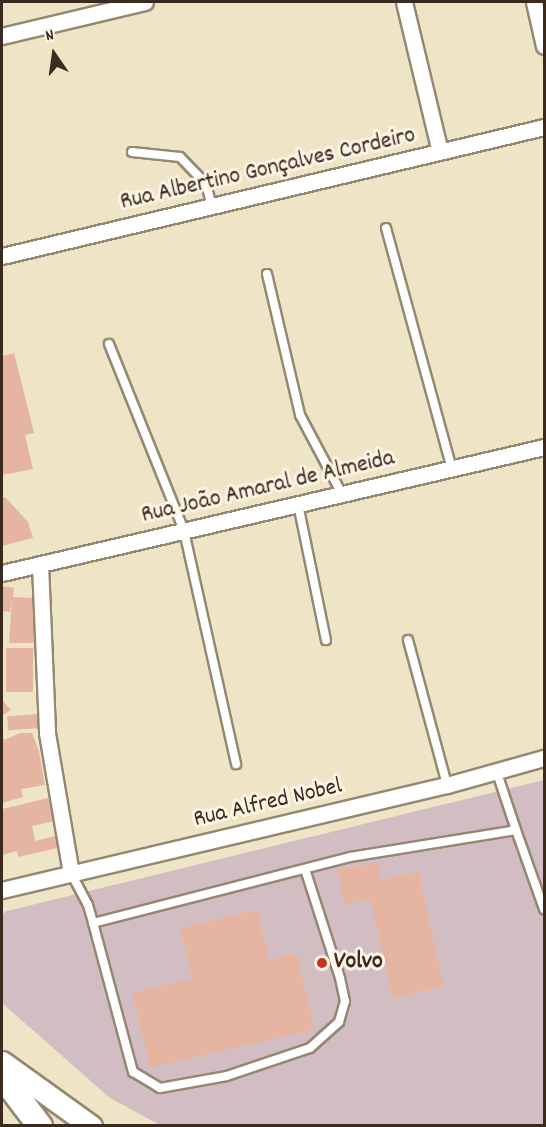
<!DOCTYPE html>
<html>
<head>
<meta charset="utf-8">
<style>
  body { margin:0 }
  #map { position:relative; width:546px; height:1127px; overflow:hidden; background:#eee5c7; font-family:Dekko,sans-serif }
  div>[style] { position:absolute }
  .industrial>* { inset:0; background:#d2bec2 }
  .building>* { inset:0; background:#e6b5a2; transform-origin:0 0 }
  .roads { filter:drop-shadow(2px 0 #948872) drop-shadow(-2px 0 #948872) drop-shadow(0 2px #948872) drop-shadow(0 -2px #948872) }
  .lane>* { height:8px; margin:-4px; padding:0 4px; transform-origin:4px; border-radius:4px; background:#fff }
  .street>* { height:15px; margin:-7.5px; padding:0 7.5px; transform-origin:7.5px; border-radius:7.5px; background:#fff }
  .secondary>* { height:21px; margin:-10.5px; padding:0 10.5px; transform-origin:10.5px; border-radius:10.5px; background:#fff }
  .primary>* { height:24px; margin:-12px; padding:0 12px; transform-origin:12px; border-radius:12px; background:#fff }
  .dots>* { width:16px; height:16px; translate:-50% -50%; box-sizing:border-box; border:3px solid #fcf5e5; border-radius:50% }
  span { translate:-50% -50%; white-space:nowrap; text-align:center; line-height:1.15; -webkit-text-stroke:6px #fcf5e5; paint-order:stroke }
  .street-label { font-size:24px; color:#3b2a1e }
  .poi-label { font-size:24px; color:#3b2a1e; font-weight:700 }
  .left { translate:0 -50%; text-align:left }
  .frame { position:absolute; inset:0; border:3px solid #3b2a1e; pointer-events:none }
  .north { position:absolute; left:24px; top:24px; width:60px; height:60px; -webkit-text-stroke:4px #fcf5e5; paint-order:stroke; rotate:347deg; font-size:16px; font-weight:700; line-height:24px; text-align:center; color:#3b2a1e }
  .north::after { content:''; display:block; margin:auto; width:21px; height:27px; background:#3b2a1e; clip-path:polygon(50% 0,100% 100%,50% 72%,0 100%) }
</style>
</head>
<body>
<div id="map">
  <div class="industrial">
    <i style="clip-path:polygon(544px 780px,544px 1125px,160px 1125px,110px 1098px,2px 1003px,2px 914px,7px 911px)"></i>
  </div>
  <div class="building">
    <i style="clip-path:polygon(14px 353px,34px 433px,25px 435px,33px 469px,2px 475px,2px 356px)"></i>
    <i style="clip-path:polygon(5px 497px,28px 522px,33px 538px,2px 546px,2px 498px)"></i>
    <i style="clip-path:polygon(2px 586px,14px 588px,13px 597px,34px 598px,34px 643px,9px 643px,12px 598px,10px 612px,2px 611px)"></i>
    <i style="left:6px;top:648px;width:27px;height:44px"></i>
    <i style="clip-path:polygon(2px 700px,11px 710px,2px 716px)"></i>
    <i style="left:40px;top:714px;width:14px;height:33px;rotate:86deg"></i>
    <i style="clip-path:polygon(20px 733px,32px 733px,39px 751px,45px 785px,21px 789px,23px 797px,2px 803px,2px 734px,4px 740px)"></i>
    <i style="clip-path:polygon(48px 798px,54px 821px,32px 826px,35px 841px,55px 836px,58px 848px,18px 857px,17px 851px,2px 855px,2px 809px)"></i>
    <i style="clip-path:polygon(377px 862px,381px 880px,418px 871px,444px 986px,393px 998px,370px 899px,345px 905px,337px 870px)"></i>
    <i style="clip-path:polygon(257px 910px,269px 960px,297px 953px,315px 1029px,150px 1068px,132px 993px,192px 979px,180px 928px)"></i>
  </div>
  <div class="roads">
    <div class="lane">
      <i style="left:132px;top:152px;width:48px;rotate:5.9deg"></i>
      <i style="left:180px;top:157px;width:37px;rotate:46deg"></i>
      <i style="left:206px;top:184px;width:23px;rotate:75deg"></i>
      <i style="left:386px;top:228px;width:250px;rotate:74.7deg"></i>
      <i style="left:267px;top:274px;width:145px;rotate:76.8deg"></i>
      <i style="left:300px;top:415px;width:89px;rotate:62deg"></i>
      <i style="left:109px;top:344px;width:201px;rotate:68.1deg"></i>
      <i style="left:184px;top:531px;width:239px;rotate:77.4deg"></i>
      <i style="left:298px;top:504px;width:139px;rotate:78.4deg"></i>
      <i style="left:408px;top:640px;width:150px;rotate:74.9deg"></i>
      <i style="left:516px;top:830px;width:84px;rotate:70.5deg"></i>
      <i style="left:305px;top:869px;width:114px;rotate:72.2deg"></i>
      <i style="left:340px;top:978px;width:24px;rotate:78deg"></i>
      <i style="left:345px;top:1001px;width:22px;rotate:106deg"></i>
      <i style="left:339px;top:1022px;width:39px;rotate:138deg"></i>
      <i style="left:310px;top:1048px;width:88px;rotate:161.4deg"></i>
      <i style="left:227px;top:1076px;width:68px;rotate:169.8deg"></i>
      <i style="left:160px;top:1088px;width:31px;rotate:-149deg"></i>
      <i style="left:133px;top:1072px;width:154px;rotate:-105deg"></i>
      <i style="left:93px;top:923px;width:265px;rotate:-14.4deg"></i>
      <i style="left:350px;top:857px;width:168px;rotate:-9.2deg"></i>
      <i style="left:516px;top:830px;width:60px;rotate:-108.4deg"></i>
      <i style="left:71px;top:873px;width:36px;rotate:62deg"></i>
      <i style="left:88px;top:905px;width:19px;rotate:74deg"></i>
    </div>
    <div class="street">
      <i style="left:404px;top:2px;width:154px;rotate:76.5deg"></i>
      <i style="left:534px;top:2px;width:45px;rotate:77.2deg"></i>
      <i style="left:2px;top:36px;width:147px;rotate:-13.4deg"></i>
      <i style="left:2px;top:256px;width:557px;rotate:-13.39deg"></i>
      <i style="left:40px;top:564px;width:169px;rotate:87.6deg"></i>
      <i style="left:47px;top:733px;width:142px;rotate:80.3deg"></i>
      <i style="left:2px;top:573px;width:556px;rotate:-13.09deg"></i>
      <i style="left:2px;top:890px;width:457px;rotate:-13.3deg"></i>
      <i style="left:447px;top:785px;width:101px;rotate:-15.6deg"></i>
    </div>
    <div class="secondary">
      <i style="left:2px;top:1062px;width:110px;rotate:35.7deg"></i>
    </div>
    <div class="primary">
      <i style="left:2px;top:1076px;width:63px;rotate:52.8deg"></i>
    </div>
  </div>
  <div class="dots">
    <i style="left:322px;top:963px;background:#c8321e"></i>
  </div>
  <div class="street-label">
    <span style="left:268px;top:170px;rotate:-13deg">Rua Albertino Gonçalves Cordeiro</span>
    <span style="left:268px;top:488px;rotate:-13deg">Rua João Amaral de Almeida</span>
    <span style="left:268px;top:804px;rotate:-13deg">Rua Alfred Nobel</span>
  </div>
  <div class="poi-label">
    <span class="left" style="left:334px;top:963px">Volvo</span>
  </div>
  <div class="frame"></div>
  <div class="north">N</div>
</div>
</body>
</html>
